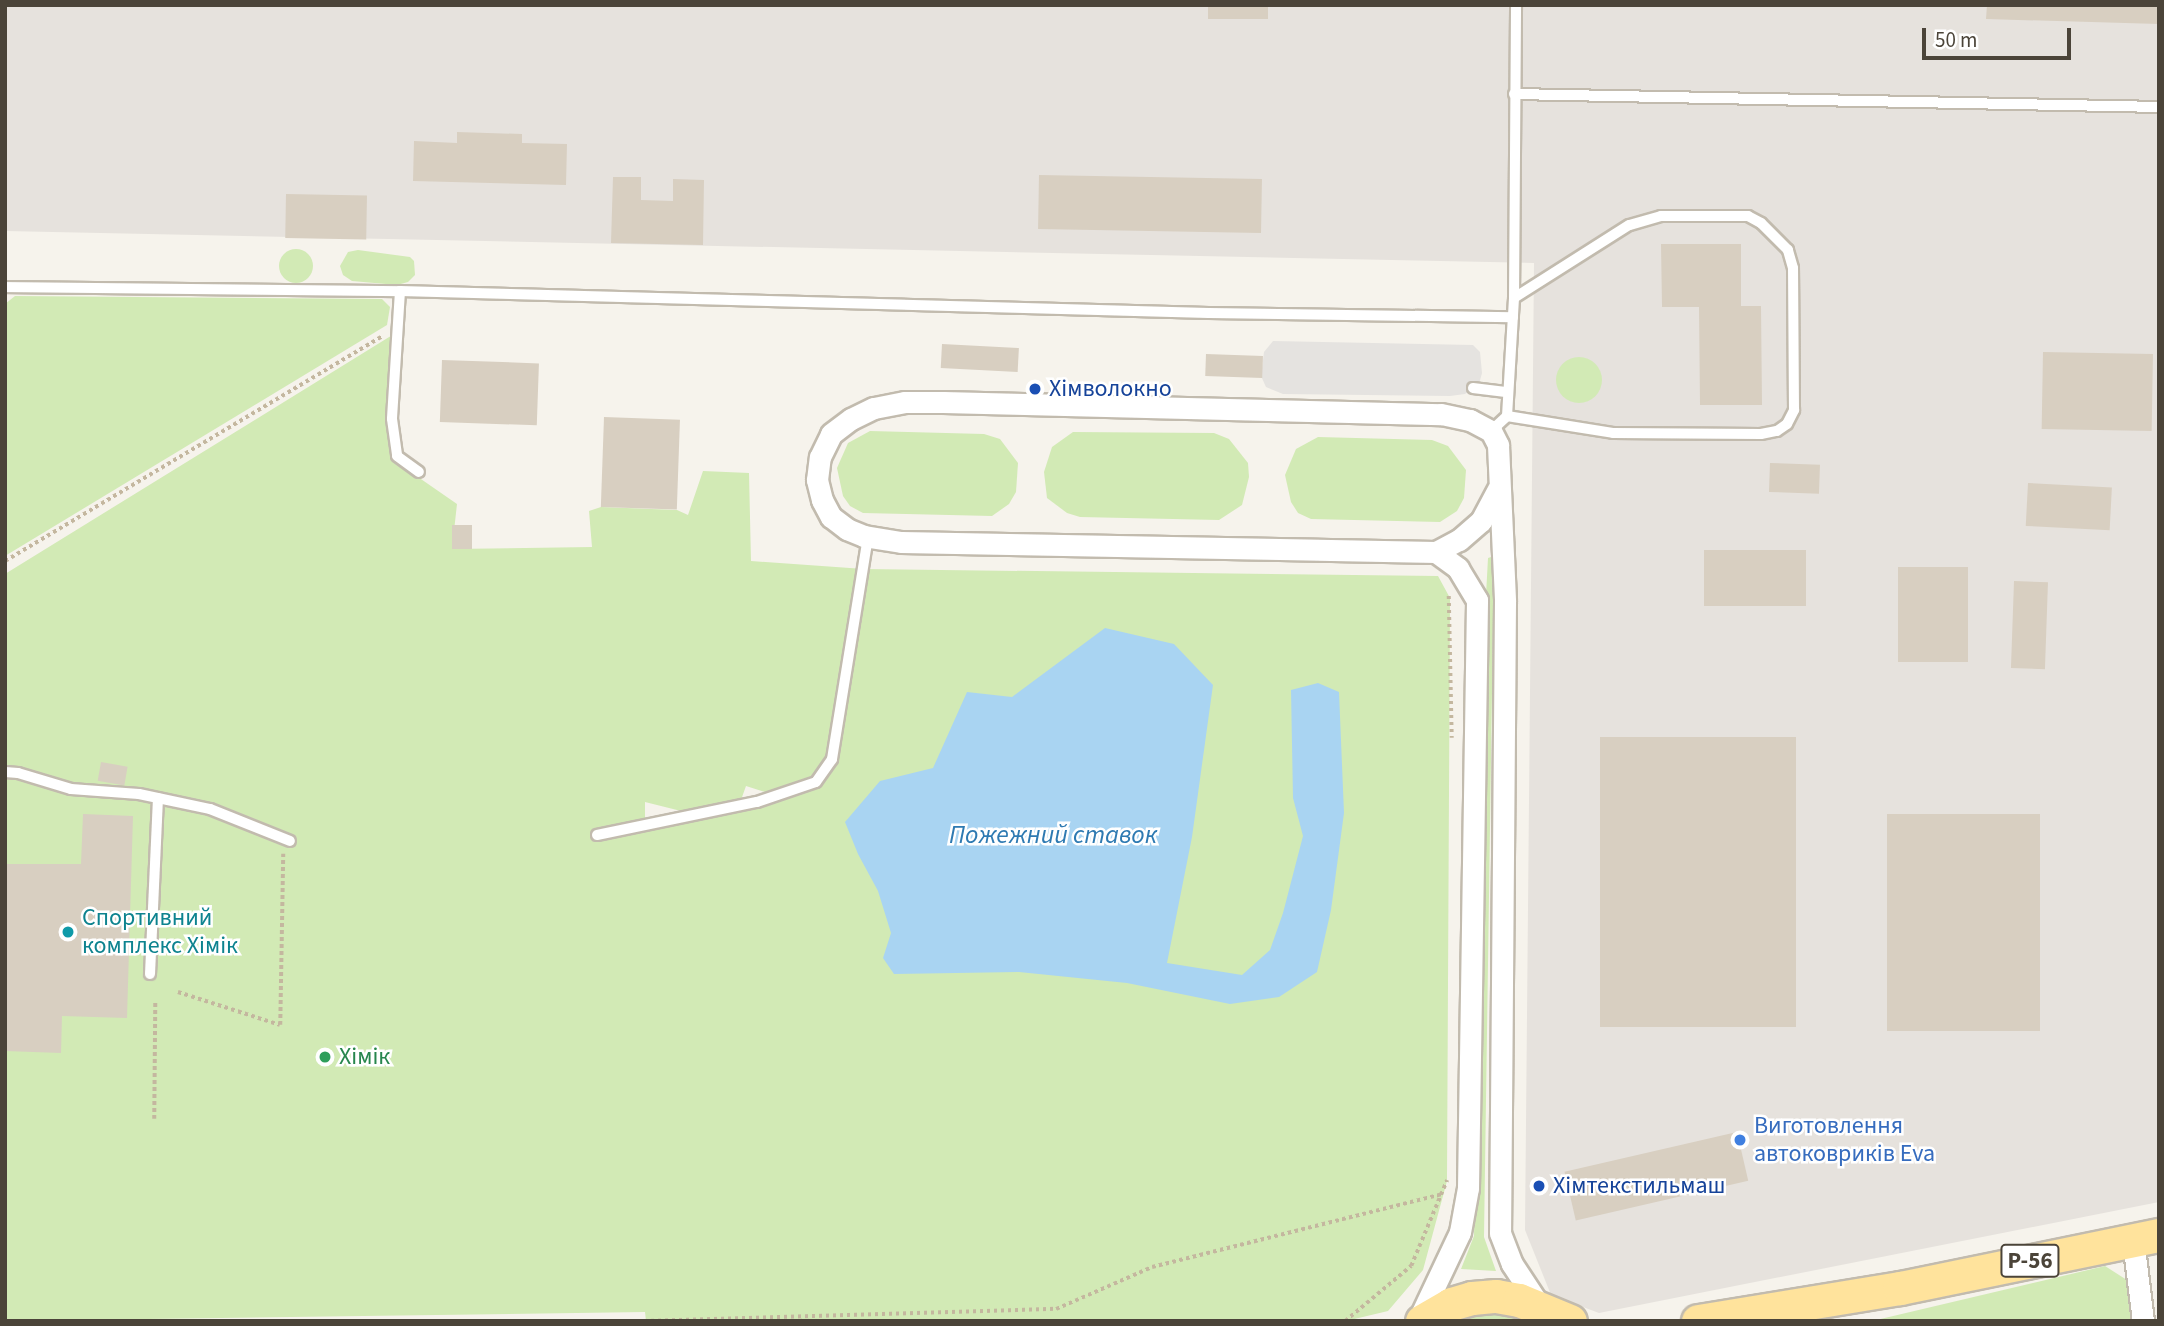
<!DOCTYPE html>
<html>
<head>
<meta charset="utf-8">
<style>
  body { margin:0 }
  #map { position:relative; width:2164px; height:1326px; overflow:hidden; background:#f6f3ec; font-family:"Source Sans 3",sans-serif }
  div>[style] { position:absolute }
  .industrial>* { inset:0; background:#e6e2dd }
  .green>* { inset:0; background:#d2eab5 }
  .round { border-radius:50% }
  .parking>* { inset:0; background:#e5e3e0 }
  .water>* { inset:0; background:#a9d4f2 }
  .building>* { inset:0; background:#d8cfc1; transform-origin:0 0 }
  .path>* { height:3.5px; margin-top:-1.75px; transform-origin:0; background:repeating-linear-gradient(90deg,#c4b79f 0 3.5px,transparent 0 7px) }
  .roads { filter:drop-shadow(2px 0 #c2bbae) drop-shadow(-2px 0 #c2bbae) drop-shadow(0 2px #c2bbae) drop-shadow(0 -2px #c2bbae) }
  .service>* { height:10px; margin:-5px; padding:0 5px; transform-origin:5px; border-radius:5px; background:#fff }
  .minor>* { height:21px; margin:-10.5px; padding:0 10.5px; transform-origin:10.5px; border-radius:10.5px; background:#fff }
  .primary>* { height:33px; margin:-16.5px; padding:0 16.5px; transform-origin:16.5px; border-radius:16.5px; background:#ffe39c }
  .dots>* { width:19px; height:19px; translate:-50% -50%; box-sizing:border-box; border:4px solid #fff; border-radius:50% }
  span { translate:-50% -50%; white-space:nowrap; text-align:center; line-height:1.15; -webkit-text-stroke:5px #fff; paint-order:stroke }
  .shield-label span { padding:2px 5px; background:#fff; border:2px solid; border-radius:5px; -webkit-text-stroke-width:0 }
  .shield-label { font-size:23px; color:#4b4439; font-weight:700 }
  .transit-label { font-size:24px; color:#164399 }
  .left { translate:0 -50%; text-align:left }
  .culture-label { font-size:24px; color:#0d838f }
  .leisure-label { font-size:24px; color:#27864d }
  .shop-label { font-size:24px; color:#366cbe }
  .water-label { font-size:26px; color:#2e7ab2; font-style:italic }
  .frame { position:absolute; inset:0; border:7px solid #4b4439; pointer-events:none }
  .scale { position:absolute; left:1922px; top:28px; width:149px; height:32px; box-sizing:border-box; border:4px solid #4b4439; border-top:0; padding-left:9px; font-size:21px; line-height:24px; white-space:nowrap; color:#4b4439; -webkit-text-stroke:5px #fff; paint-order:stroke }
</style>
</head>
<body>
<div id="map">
  <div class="industrial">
    <i style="clip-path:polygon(5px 5px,2159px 5px,2159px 1202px,1599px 1313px,1551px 1295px,1525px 1230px,1534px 263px,5px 231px)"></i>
  </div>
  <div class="green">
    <i class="round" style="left:279px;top:249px;width:34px;height:34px"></i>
    <i style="clip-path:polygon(358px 250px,410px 257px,414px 261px,415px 275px,408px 282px,397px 285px,352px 281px,343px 275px,340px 266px,348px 252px)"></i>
    <i style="clip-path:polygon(15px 296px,382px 299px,390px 307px,387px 325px,5px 556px,5px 304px)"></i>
    <i style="clip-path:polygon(evenodd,394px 334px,388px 417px,392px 459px,457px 504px,452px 549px,592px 547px,589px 511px,601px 507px,677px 510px,688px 515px,703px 471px,749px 473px,751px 561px,864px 569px,1438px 576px,1450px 598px,1447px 1181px,1423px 1270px,1388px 1311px,1346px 1321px,646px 1321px,645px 1312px,5px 1321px,5px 574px,394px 334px,829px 761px,815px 782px,645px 825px,645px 802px,685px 812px,741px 800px,746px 786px,765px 792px,808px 780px,829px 761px)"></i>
    <i class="round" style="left:1556px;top:357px;width:46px;height:46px"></i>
    <i style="clip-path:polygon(870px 431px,984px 434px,1000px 439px,1018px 463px,1016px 492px,1009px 504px,992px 516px,863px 513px,850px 506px,843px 496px,837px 468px,848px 443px)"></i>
    <i style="clip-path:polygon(1073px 432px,1214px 433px,1229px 439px,1248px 463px,1249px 477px,1242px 505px,1219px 520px,1080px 517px,1067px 513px,1047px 498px,1044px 472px,1052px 447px)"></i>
    <i style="clip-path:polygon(1318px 437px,1432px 440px,1448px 446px,1466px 470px,1464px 498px,1457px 511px,1440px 522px,1311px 519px,1298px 513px,1291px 502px,1285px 475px,1296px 449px)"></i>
    <i style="clip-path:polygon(1494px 556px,1484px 1237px,1496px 1271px,1461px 1269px,1474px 1236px,1486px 595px,1488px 558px)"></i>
    <i style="clip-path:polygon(2105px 1266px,2130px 1282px,2134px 1321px,1872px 1321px)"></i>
    <i style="clip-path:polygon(1492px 1309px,1533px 1321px,1448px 1321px)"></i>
  </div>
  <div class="parking">
    <i style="clip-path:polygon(1273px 341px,1473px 345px,1480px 352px,1482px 373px,1479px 384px,1465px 394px,1450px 396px,1283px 394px,1266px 387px,1261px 376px,1264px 352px)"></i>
  </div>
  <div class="water">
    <i style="clip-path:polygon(1105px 628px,1174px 644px,1213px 685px,1192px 837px,1167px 963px,1242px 975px,1270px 950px,1283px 913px,1303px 836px,1293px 798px,1291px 690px,1318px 683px,1339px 692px,1344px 813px,1331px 910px,1317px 972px,1279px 997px,1230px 1004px,1127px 983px,1019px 972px,894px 974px,883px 958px,891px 933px,878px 891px,858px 854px,845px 822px,880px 781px,933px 768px,967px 692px,1012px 697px)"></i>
  </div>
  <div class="building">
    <i style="left:1208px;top:5px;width:60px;height:14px"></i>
    <i style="clip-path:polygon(1987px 5px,2159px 5px,2159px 24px,1986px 19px)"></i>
    <i style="clip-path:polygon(457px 132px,522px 134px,522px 143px,567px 144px,566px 185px,413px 181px,414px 141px,457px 143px)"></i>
    <i style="left:1039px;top:175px;width:223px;height:54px;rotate:1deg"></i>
    <i style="clip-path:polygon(613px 177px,641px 177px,641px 200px,673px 201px,673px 179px,704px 180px,703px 245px,611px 243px)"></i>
    <i style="left:286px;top:194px;width:81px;height:44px;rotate:1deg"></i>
    <i style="clip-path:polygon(1661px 244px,1741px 244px,1741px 306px,1761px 306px,1762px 405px,1700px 405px,1699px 307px,1662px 307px)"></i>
    <i style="left:942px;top:344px;width:77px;height:24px;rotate:3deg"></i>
    <i style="left:2043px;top:352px;width:110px;height:77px;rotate:1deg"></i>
    <i style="left:1206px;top:354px;width:57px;height:22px;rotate:2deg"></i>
    <i style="left:442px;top:360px;width:97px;height:62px;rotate:2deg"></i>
    <i style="left:604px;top:417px;width:76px;height:90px;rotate:2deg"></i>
    <i style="left:1770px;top:463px;width:50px;height:29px;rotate:2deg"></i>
    <i style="left:2028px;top:483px;width:84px;height:43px;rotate:3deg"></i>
    <i style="left:452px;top:525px;width:20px;height:24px"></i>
    <i style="left:1704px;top:550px;width:102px;height:56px"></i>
    <i style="left:1898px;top:567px;width:70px;height:95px"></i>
    <i style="left:2014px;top:581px;width:34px;height:87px;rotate:2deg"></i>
    <i style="left:1600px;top:737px;width:196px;height:290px"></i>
    <i style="left:101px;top:762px;width:27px;height:19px;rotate:10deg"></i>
    <i style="clip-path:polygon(83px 814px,133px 816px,127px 1018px,62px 1016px,61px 1053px,5px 1051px,5px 864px,81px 864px)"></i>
    <i style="left:1887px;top:814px;width:153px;height:217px"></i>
    <i style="left:1737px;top:1132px;width:50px;height:177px;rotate:77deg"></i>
  </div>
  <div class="path">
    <i style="left:5px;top:561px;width:439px;rotate:-30.8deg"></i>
    <i style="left:1449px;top:596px;width:142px;rotate:88.8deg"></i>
    <i style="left:178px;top:992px;width:107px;rotate:17.9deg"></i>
    <i style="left:280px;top:1025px;width:171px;rotate:-89deg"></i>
    <i style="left:154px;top:1119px;width:117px;rotate:-89.5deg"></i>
    <i style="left:644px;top:1321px;width:412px;rotate:-1.7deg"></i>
    <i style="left:1056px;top:1309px;width:105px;rotate:-23.6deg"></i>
    <i style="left:1152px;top:1267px;width:299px;rotate:-14.1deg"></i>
    <i style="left:1345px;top:1321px;width:86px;rotate:-39.8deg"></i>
    <i style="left:1411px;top:1266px;width:93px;rotate:-67.3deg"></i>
  </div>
  <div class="roads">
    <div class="service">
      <i style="left:1514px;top:94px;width:645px;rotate:1.15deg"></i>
      <i style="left:5px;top:287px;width:395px;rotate:0.6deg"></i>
      <i style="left:400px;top:291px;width:809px;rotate:1.56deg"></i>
      <i style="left:1209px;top:313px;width:304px;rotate:0.8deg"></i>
      <i style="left:400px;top:291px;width:128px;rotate:93.6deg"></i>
      <i style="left:392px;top:419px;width:37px;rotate:82deg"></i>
      <i style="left:397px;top:456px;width:27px;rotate:36deg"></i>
      <i style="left:1473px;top:388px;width:35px;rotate:7deg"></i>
      <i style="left:1507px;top:416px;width:107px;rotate:9.1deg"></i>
      <i style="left:1613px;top:433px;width:148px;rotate:0.4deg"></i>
      <i style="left:1761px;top:434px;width:16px;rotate:-11deg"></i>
      <i style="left:1777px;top:431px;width:12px;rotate:-35deg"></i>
      <i style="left:1787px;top:424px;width:16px;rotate:-63deg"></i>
      <i style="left:1794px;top:410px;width:142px;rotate:-90.4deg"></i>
      <i style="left:1793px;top:268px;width:19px;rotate:-106deg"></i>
      <i style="left:1788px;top:250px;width:38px;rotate:-135deg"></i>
      <i style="left:1761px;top:223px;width:15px;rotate:-152deg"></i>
      <i style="left:1748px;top:216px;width:87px;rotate:180deg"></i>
      <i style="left:1661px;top:216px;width:33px;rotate:164deg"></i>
      <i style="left:1629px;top:225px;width:136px;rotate:147.6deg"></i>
      <i style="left:1491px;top:431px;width:22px;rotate:-43deg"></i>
      <i style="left:1507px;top:416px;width:118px;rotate:-86.6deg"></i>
      <i style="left:1514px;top:298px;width:293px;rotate:-89.6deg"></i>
      <i style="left:5px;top:772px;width:13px;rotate:4deg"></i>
      <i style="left:18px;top:773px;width:55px;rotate:16.8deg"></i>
      <i style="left:71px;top:789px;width:68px;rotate:4.2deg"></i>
      <i style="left:139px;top:794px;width:73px;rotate:11.9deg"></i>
      <i style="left:210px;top:809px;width:86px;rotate:21.8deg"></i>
      <i style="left:597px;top:835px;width:163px;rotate:-11.7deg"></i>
      <i style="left:757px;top:802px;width:62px;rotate:-18.7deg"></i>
      <i style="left:816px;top:782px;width:28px;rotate:-55deg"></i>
      <i style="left:832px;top:759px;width:225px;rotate:-80.8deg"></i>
      <i style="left:150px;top:974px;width:176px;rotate:-87.4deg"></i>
    </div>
    <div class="minor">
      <i style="left:1436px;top:552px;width:26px;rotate:-28deg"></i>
      <i style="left:1459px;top:540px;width:29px;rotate:-41deg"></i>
      <i style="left:1481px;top:521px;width:36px;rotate:-62deg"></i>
      <i style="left:2133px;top:1240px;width:82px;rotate:83deg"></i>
      <i style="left:1418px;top:1321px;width:98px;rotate:-64.7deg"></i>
      <i style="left:1460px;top:1232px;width:45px;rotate:-79.7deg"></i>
      <i style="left:1468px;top:1188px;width:588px;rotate:-89.12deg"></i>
      <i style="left:1477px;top:600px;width:37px;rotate:-121deg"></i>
      <i style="left:1458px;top:568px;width:27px;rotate:-144deg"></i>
      <i style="left:1436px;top:552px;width:535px;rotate:-178.93deg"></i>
      <i style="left:901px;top:542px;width:37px;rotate:-171deg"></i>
      <i style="left:864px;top:536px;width:18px;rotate:-158deg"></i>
      <i style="left:847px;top:529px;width:20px;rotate:-143deg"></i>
      <i style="left:831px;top:517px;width:19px;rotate:-118deg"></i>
      <i style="left:822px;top:500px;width:21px;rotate:-104deg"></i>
      <i style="left:817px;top:480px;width:23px;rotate:-83deg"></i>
      <i style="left:820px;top:457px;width:25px;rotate:-64deg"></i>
      <i style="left:831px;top:434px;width:25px;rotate:-37deg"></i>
      <i style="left:851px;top:419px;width:25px;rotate:-26deg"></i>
      <i style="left:874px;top:408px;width:32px;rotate:-11deg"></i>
      <i style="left:905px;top:402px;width:38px"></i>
      <i style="left:943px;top:402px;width:498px;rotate:1.4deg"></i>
      <i style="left:1441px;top:414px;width:30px;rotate:12deg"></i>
      <i style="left:1470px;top:420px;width:24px;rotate:28deg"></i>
      <i style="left:1491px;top:431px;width:16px;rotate:63deg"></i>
      <i style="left:1498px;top:445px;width:157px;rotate:87.4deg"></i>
      <i style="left:1505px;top:602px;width:631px;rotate:90.45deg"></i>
      <i style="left:1500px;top:1233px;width:33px;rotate:69deg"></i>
      <i style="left:1512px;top:1264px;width:53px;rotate:56.6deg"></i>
    </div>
    <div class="primary">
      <i style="left:1422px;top:1321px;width:34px;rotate:-30deg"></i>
      <i style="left:1451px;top:1304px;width:22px;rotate:-16deg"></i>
      <i style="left:1472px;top:1298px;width:24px;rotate:-5deg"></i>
      <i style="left:1496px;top:1296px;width:23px;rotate:10deg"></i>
      <i style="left:1519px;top:1300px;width:55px;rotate:22.4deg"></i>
      <i style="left:1698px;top:1321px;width:205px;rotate:-9.3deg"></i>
      <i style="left:1900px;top:1288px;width:264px;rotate:-11.6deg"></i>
    </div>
  </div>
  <div class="dots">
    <i style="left:1035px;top:389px;background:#1a4fb4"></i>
    <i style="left:68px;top:932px;background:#0f9aa8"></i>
    <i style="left:325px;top:1057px;background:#2e9e5b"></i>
    <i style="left:1740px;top:1140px;background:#3f7fe0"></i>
    <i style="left:1539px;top:1186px;background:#1a4fb4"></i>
  </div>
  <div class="shield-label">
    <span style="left:2030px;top:1261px">Р-56</span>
  </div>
  <div class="transit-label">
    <span class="left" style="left:1049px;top:389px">Хімволокно</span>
    <span class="left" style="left:1553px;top:1186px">Хімтекстильмаш</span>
  </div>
  <div class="culture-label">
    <span class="left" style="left:82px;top:932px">Спортивний<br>комплекс Хімік</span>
  </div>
  <div class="leisure-label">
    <span class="left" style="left:339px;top:1057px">Хімік</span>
  </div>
  <div class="shop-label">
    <span class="left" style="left:1754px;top:1140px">Виготовлення<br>автоковриків Eva</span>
  </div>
  <div class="water-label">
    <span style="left:1053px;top:835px">Пожежний ставок</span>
  </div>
  <div class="frame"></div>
  <div class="scale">50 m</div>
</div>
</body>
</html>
